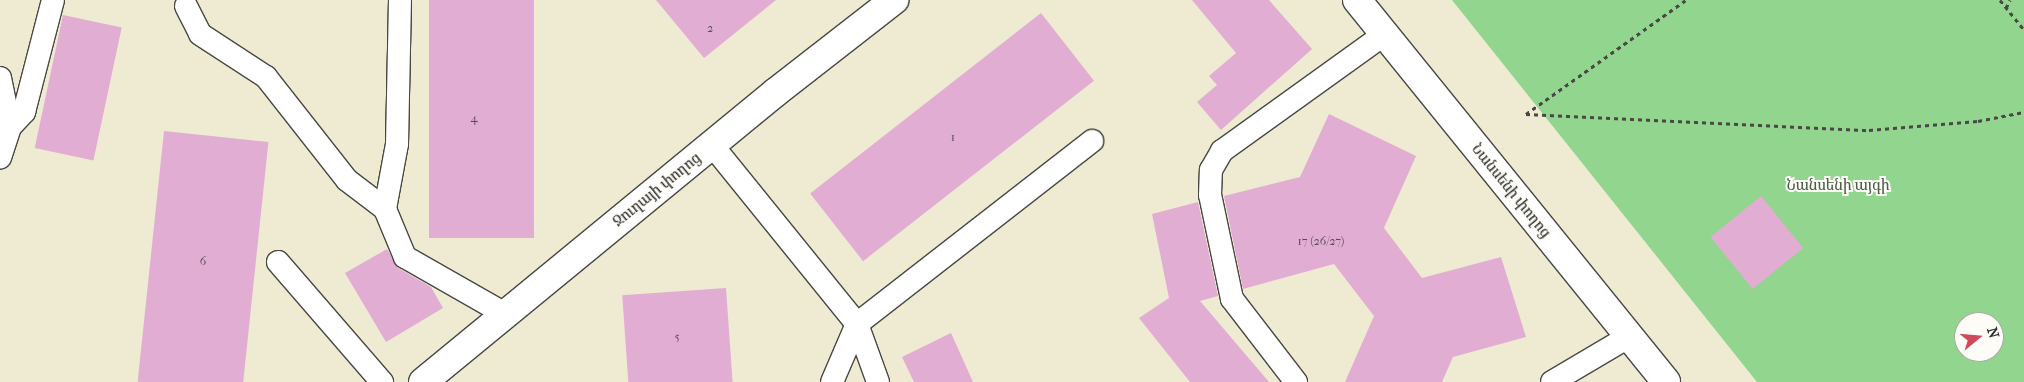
<!DOCTYPE html>
<html>
<head>
<meta charset="utf-8">
<style>
  body { margin:0 }
  #map { position:relative; width:2024px; height:382px; overflow:hidden; background:#efead2; font-family:"IM FELL French Canon","Noto Serif Armenian",serif }
  div>[style] { position:absolute }
  .green>* { inset:0; background:#92d58e }
  .building>* { inset:0; background:#e2add2; transform-origin:0 0 }
  .path>* { height:3px; margin-top:-1.5px; transform-origin:0; background:repeating-linear-gradient(90deg,#484844 0 4px,transparent 0 8px) }
  .roads { filter:drop-shadow(1px 0 #484844) drop-shadow(-1px 0 #484844) drop-shadow(0 1px #484844) drop-shadow(0 -1px #484844) }
  .lane>* { height:22px; margin:-11px; padding:0 11px; transform-origin:11px; border-radius:11px; background:#fff }
  .secondary>* { height:28px; margin:-14px; padding:0 14px; transform-origin:14px; border-radius:14px; background:#fff }
  span { translate:-50% -50%; white-space:nowrap; text-align:center; line-height:1.15; -webkit-text-stroke:4px #fdfcf7; paint-order:stroke }
  .number-label { font-size:12px; color:#594c55 }
  .number-label span { -webkit-text-stroke-width:0 }
  .park-label { font-size:15px; color:#4a5e49 }
  .street-label { font-size:15px; color:#2b2b2b }
  .north { position:absolute; left:1954px; top:312px; width:50px; height:50px; box-sizing:border-box; background:#fdfcf7; border:1px solid #a9a8a5; border-radius:50%; rotate:73deg; font-size:14px; font-weight:700; line-height:20px; text-align:center; color:#2b2b2b }
  .north::after { content:''; display:block; margin:auto; width:18px; height:22px; background:#d1495b; clip-path:polygon(50% 0,100% 100%,50% 72%,0 100%) }
</style>
</head>
<body>
<div id="map">
  <div class="green">
    <i style="clip-path:polygon(evenodd,1452px 0,2024px 0,2024px 382px,1757px 382px,1452px 0,1964px 322px,1994px 322px,1994px 352px,1964px 352px,1964px 322px)"></i>
  </div>
  <div class="building">
    <i style="left:429px;top:0;width:105px;height:238px"></i>
    <i style="clip-path:polygon(656px 0,776px 0,704px 58px)"></i>
    <i style="clip-path:polygon(1192px 0,1269px 0,1312px 49px,1221px 130px,1197px 102px,1217px 85px,1209px 76px,1236px 53px)"></i>
    <i style="left:1041px;top:13px;width:86px;height:293px;rotate:52deg"></i>
    <i style="left:63px;top:15px;width:60px;height:136px;rotate:12deg"></i>
    <i style="clip-path:polygon(1329px 114px,1416px 156px,1384px 228px,1422px 278px,1501px 257px,1526px 337px,1453px 357px,1442px 382px,1345px 382px,1374px 316px,1334px 264px,1243px 289px,1224px 196px,1300px 177px)"></i>
    <i style="left:164px;top:131px;width:105px;height:252px;rotate:6deg"></i>
    <i style="left:1761px;top:196px;width:67px;height:65px;rotate:51deg"></i>
    <i style="clip-path:polygon(1198px 202px,1218px 296px,1200px 301px,1269px 382px,1190px 382px,1139px 318px,1169px 298px,1152px 214px)"></i>
    <i style="clip-path:polygon(387px 249px,398px 268px,431px 287px,443px 308px,386px 342px,345px 273px)"></i>
    <i style="left:726px;top:288px;width:94px;height:104px;rotate:86deg"></i>
    <i style="clip-path:polygon(951px 333px,973px 382px,914px 382px,902px 357px)"></i>
  </div>
  <div class="path">
    <i style="left:2000px;top:0;width:38px;rotate:51deg"></i>
    <i style="left:2006px;top:8px;width:9px;rotate:-63deg"></i>
    <i style="left:1526px;top:114px;width:343px;rotate:2.7deg"></i>
    <i style="left:1869px;top:130px;width:109px;rotate:-4.7deg"></i>
    <i style="left:1978px;top:121px;width:47px;rotate:-11.1deg"></i>
    <i style="left:1526px;top:114px;width:196px;rotate:-35.5deg"></i>
  </div>
  <div class="roads">
    <div class="lane">
      <i style="left:400px;top:0;width:144px;rotate:91.2deg"></i>
      <i style="left:397px;top:144px;width:66px;rotate:100.5deg"></i>
      <i style="left:385px;top:209px;width:52px;rotate:67.4deg"></i>
      <i style="left:405px;top:257px;width:115px;rotate:29.7deg"></i>
      <i style="left:186px;top:6px;width:31px;rotate:63deg"></i>
      <i style="left:200px;top:34px;width:79px;rotate:33.1deg"></i>
      <i style="left:266px;top:77px;width:131px;rotate:51.8deg"></i>
      <i style="left:347px;top:180px;width:48px;rotate:37.3deg"></i>
      <i style="left:0;top:78px;width:50px;rotate:78.5deg"></i>
      <i style="left:10px;top:127px;width:32px;rotate:108deg"></i>
      <i style="left:10px;top:127px;width:21px;rotate:-47deg"></i>
      <i style="left:24px;top:112px;width:116px;rotate:-75.5deg"></i>
      <i style="left:712px;top:145px;width:230px;rotate:51deg"></i>
      <i style="left:857px;top:324px;width:62px;rotate:70.1deg"></i>
      <i style="left:278px;top:262px;width:159px;rotate:49.1deg"></i>
      <i style="left:832px;top:382px;width:63px;rotate:-66.7deg"></i>
      <i style="left:857px;top:324px;width:298px;rotate:-37.9deg"></i>
      <i style="left:1296px;top:382px;width:105px;rotate:-127.6deg"></i>
      <i style="left:1232px;top:299px;width:106px;rotate:-101.9deg"></i>
      <i style="left:1210px;top:195px;width:25px;rotate:-88deg"></i>
      <i style="left:1211px;top:170px;width:22px;rotate:-60deg"></i>
      <i style="left:1222px;top:151px;width:201px;rotate:-35.7deg"></i>
      <i style="left:1552px;top:382px;width:88px;rotate:-30.6deg"></i>
    </div>
    <div class="secondary">
      <i style="left:1357px;top:0;width:491px;rotate:51deg"></i>
      <i style="left:423px;top:382px;width:457px;rotate:-39.4deg"></i>
      <i style="left:776px;top:92px;width:150px;rotate:-37.9deg"></i>
    </div>
  </div>
  <div class="number-label">
    <span style="left:710px;top:29px">2</span>
    <span style="left:474px;top:119px">4</span>
    <span style="left:953px;top:138px">1</span>
    <span style="left:1321px;top:242px">17 (26/27)</span>
    <span style="left:203px;top:262px">6</span>
    <span style="left:677px;top:338px">5</span>
  </div>
  <div class="park-label">
    <span style="left:1838px;top:186px">Նանսենի այգի</span>
  </div>
  <div class="street-label">
    <span style="left:657px;top:190px;rotate:-39deg">Ջուղայի փողոց</span>
    <span style="left:1511px;top:191px;rotate:51deg">Նանսենի փողոց</span>
  </div>
  <div class="north">N</div>
</div>
</body>
</html>
